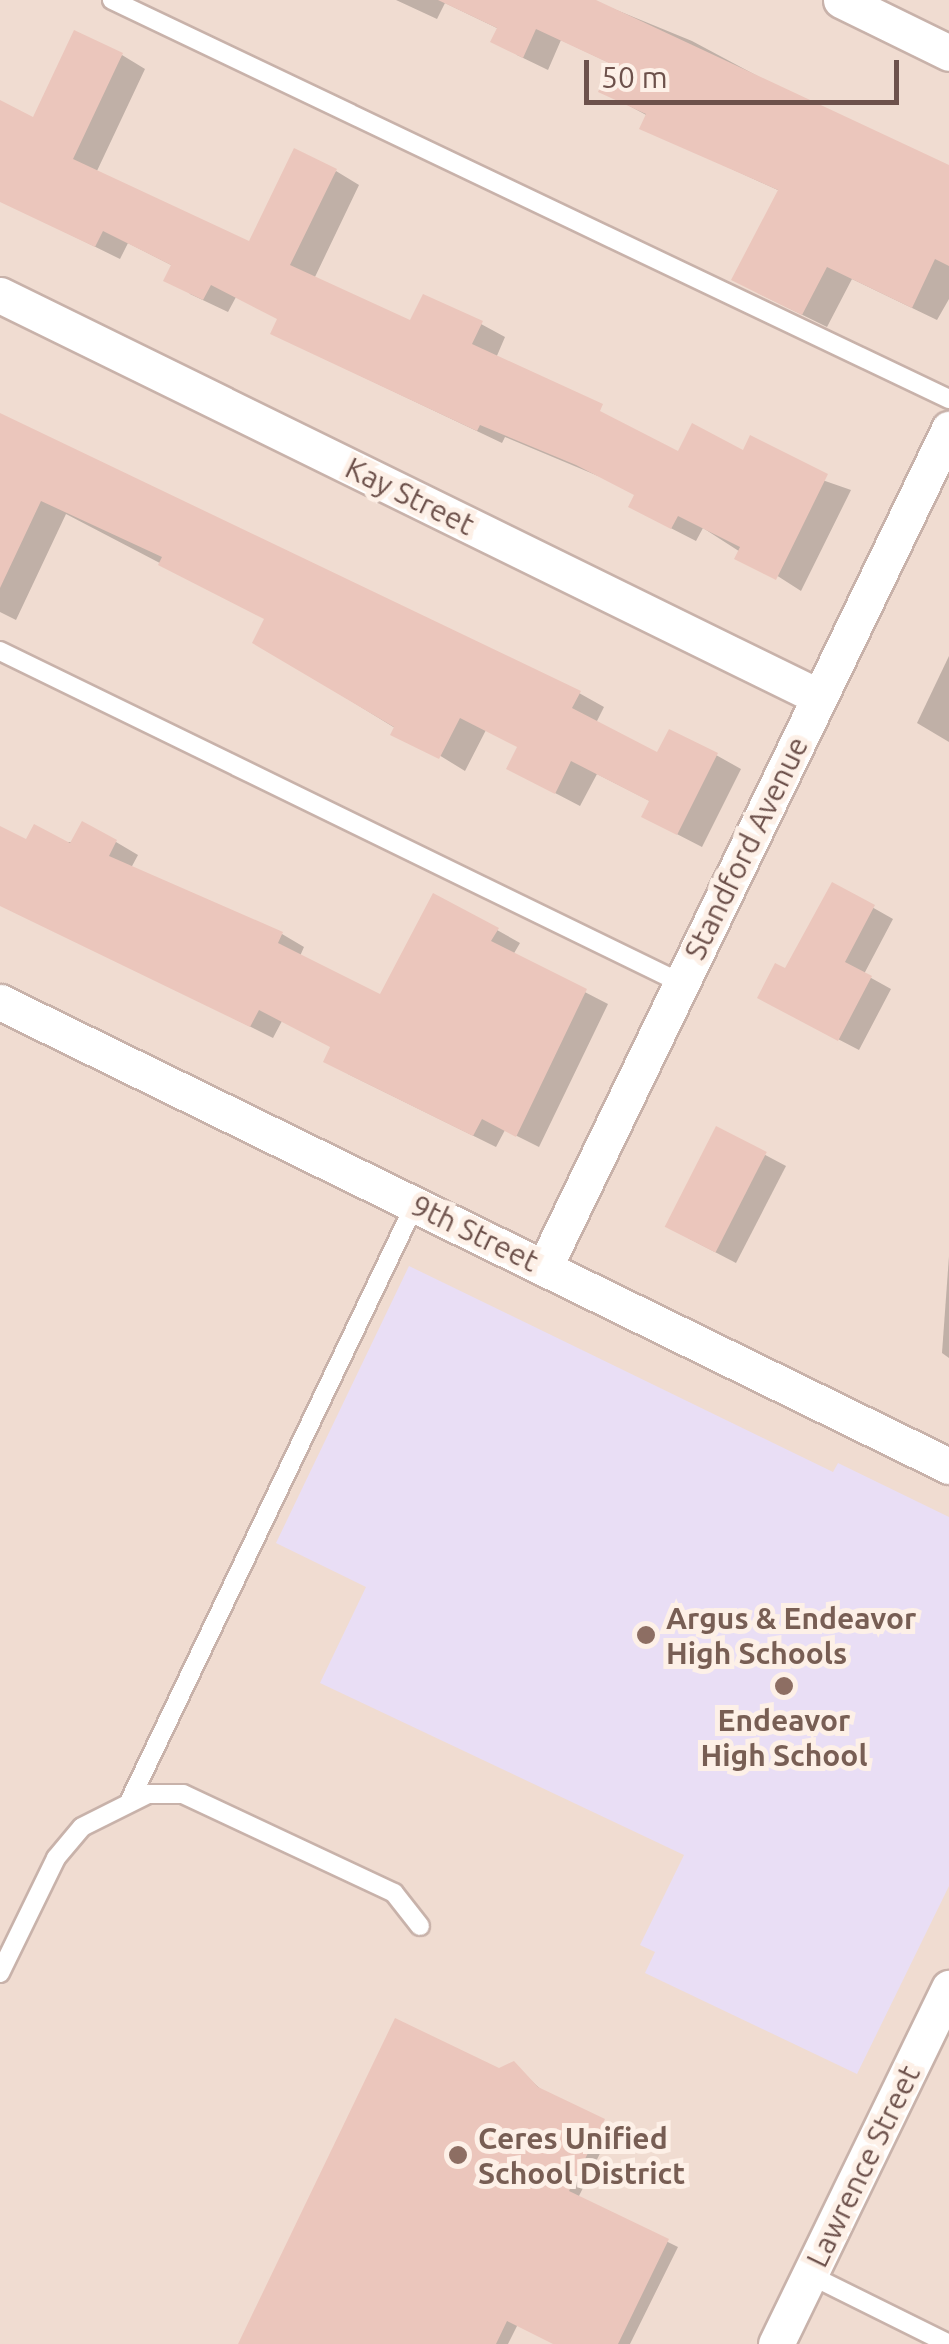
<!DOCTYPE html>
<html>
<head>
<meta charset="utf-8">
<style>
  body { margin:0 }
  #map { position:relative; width:949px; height:2344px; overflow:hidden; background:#f9ebe1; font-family:Ubuntu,sans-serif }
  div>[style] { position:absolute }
  .residential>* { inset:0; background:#f0dcd1; transform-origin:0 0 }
  .education>* { inset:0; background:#e9def5 }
  .shadow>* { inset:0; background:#0003 }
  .building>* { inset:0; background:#ebc6bc; transform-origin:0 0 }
  .roads { filter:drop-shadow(2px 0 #c8b2aa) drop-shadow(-2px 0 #c8b2aa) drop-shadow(0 2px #c8b2aa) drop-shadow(0 -2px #c8b2aa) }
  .lane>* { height:18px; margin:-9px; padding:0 9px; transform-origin:9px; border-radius:9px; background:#fff }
  .street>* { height:35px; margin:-17.5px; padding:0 17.5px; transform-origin:17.5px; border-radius:17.5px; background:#fff }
  .dots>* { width:28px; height:28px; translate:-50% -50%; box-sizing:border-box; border:5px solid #fdf0e7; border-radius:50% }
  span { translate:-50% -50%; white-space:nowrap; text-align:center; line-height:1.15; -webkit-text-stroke:10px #fdf0e7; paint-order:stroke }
  .street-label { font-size:30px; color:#6d514b }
  .education-label { font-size:30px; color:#785e54; font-weight:700 }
  .left { translate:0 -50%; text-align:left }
  .scale { position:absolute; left:584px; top:60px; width:315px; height:45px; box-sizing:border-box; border:5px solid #6d514b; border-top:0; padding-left:12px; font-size:30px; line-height:35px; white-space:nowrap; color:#6d514b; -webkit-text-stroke:8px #fdf0e7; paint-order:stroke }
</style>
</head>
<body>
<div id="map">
  <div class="residential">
    <i style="left:0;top:0;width:949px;height:2344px"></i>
  </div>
  <div class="education">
    <i style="clip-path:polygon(409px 1266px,833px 1472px,838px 1463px,949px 1517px,949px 1886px,857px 2074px,645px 1973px,655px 1952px,640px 1945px,684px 1855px,320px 1683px,366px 1587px,276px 1543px)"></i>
  </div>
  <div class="shadow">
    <i style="clip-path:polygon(396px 0,592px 0,692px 41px,907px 156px,949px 168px,949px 299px,937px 320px,852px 279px,827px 327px,758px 293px,780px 191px,642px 128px,648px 116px,602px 91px,614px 65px,561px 40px,548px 70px,517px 55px,499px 29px,445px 3px,437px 19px)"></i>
    <i style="clip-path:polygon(122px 55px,145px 69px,96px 173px,250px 245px,336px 171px,359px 185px,314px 279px,412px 324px,481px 324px,505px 337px,496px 358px,679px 454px,745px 453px,851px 490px,801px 591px,703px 528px,696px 541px,655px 520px,636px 495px,603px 478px,505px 437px,502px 443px,298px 346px,280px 319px,236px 297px,228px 312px,190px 294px,173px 266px,128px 243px,120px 259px,0 200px,0 107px,34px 120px)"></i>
    <i style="clip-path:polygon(0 414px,579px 693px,604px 707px,596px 723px,658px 755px,716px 755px,741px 769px,702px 847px,669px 830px,652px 802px,597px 774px,580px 806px,534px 782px,520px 747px,486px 730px,465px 771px,255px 642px,267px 619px,66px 514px,16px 620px,0 612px)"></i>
    <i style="clip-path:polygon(949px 656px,949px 742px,917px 723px)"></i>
    <i style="clip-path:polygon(0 829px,27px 842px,116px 842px,138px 855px,131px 868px,282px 934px,304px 947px,300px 956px,381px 998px,497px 930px,520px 943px,513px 955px,608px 1004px,539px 1147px,505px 1130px,496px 1147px,348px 1074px,333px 1047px,282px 1021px,273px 1038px,0 901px)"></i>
    <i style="clip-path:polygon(833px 885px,893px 919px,864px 974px,891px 989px,859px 1050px,780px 1009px,786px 971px)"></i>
    <i style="clip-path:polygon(717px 1129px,786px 1166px,736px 1263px,688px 1238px)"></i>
    <i style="clip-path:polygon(949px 1256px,949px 1358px,942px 1353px)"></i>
    <i style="clip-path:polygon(513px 2064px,546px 2094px,613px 2127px,578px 2198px,678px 2247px,630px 2344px,557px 2344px,518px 2324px,508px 2344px,241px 2344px)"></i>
  </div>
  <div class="building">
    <i style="clip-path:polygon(438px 0,596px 0,949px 165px,949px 266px,935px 259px,912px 308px,827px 267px,802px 315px,761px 295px,731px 280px,778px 190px,639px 129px,646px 114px,598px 92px,611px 64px,536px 29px,523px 58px,490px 42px,497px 28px)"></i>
    <i style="clip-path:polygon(74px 30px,123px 53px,73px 159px,249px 241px,294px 148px,337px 169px,290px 265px,410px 320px,423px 294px,483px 321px,472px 344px,603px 404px,600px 411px,678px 451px,692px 423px,743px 450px,750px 435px,828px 474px,776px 580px,734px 559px,740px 547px,678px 516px,671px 529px,628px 507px,634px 495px,576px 465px,480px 425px,477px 431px,270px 334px,277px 319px,211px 285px,203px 300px,163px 281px,171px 265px,103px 231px,95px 247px,0 202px,0 100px,33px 117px)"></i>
    <i style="clip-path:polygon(0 413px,581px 691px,572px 708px,657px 752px,669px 729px,718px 753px,677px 835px,641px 817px,649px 801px,571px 761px,555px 794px,506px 769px,517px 747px,460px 718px,439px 759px,390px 735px,394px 727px,252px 643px,264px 619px,158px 565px,162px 557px,41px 501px,0 588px)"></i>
    <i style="clip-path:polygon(82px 821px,117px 840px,109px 856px,283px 932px,278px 943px,380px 994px,433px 893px,499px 928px,491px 941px,587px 989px,516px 1137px,482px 1119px,473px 1136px,323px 1062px,330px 1047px,259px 1010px,250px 1027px,0 906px,0 826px,26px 839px,34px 824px,70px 843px)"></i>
    <i style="clip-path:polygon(832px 882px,875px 905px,845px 962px,872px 976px,838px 1041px,757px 998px,775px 963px,785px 968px)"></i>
    <i style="left:716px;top:1126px;width:57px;height:113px;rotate:27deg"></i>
    <i style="clip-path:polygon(395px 2018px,499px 2068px,514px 2061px,538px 2087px,605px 2119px,569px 2191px,669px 2239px,618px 2344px,553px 2344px,507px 2321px,496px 2344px,238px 2344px)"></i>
  </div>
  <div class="roads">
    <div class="lane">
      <i style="left:112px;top:0;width:927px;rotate:25.49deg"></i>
      <i style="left:0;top:651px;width:758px;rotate:25.99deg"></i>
      <i style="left:130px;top:1800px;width:661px;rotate:-64.44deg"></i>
      <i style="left:0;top:1973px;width:128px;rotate:-64deg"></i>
      <i style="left:56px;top:1858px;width:40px;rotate:-50deg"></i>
      <i style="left:82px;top:1827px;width:74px;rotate:-26.6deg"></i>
      <i style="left:148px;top:1794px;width:35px"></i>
      <i style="left:183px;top:1794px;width:233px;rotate:25.1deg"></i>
      <i style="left:394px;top:1893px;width:42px;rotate:51.8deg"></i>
      <i style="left:810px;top:2275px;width:155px;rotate:26.4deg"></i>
    </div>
    <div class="street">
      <i style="left:841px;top:0;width:120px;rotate:26.1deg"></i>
      <i style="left:0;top:295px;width:912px;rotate:26.14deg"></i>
      <i style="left:0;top:1002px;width:1056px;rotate:26.06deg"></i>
      <i style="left:544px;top:1268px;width:932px;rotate:-64.23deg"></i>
      <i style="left:776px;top:2344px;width:396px;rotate:-64.1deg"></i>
    </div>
  </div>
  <div class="dots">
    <i style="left:646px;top:1635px;background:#8d6e63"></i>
    <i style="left:784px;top:1686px;background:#8d6e63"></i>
    <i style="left:458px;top:2155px;background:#8d6e63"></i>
  </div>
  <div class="street-label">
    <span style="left:410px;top:496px;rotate:26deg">Kay Street</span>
    <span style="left:746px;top:848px;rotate:-64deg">Standford Avenue</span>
    <span style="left:475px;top:1233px;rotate:26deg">9th Street</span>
    <span style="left:863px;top:2166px;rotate:-64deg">Lawrence Street</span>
  </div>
  <div class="education-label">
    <span class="left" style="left:666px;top:1635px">Argus &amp; Endeavor<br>High Schools</span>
    <span style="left:784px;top:1737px">Endeavor<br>High School</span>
    <span class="left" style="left:478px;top:2155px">Ceres Unified<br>School District</span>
  </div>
  <div class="scale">50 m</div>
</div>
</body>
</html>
